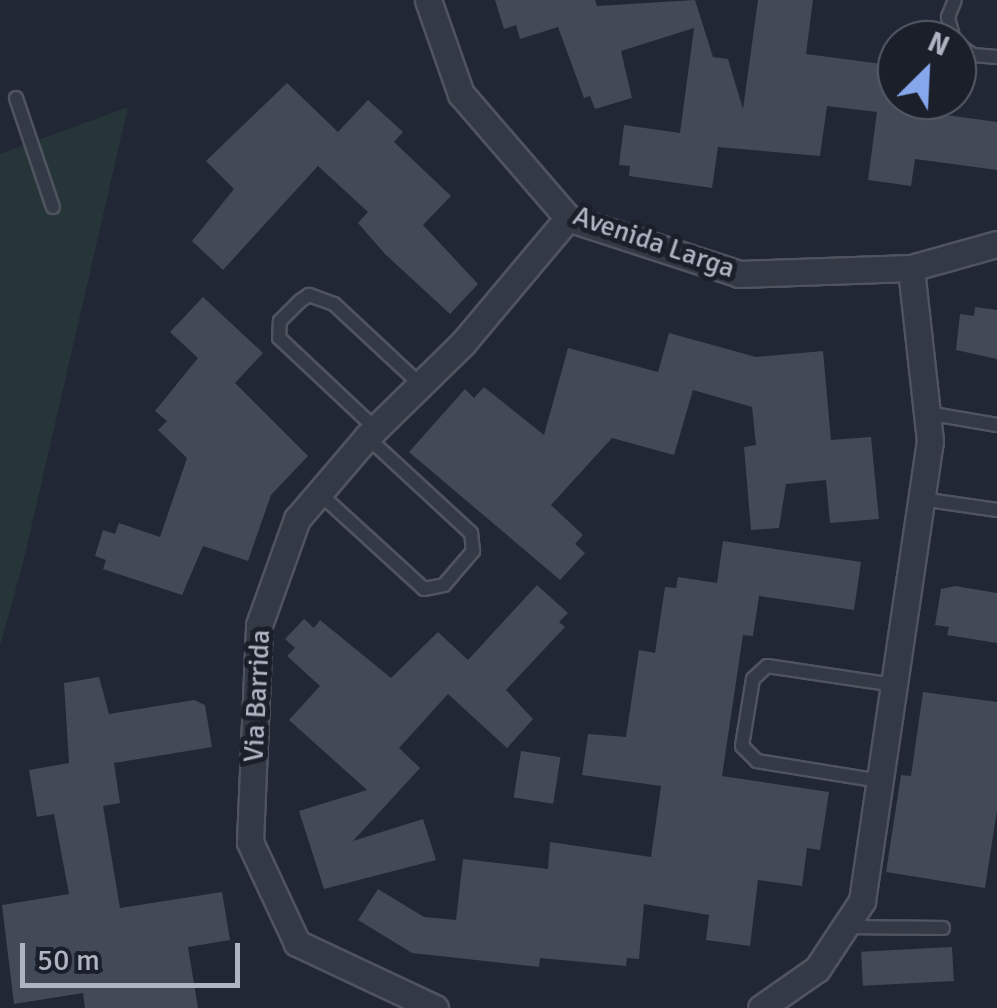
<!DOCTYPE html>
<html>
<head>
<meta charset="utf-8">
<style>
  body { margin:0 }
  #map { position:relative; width:997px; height:1008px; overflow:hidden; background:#212734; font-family:Signika,sans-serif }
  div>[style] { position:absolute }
  .green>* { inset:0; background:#263538 }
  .building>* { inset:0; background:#424a58; transform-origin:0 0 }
  .roads { filter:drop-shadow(2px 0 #4f545f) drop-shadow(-2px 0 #4f545f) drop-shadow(0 2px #4f545f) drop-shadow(0 -2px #4f545f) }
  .lane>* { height:12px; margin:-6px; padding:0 6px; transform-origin:6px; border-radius:6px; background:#343a45 }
  .street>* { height:25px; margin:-12.5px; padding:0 12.5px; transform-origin:12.5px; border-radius:12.5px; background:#343a45 }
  span { translate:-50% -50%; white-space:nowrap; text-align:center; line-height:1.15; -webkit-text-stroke:10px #1a1f29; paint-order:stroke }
  .street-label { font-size:28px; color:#aeb4c1 }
  .north { position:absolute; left:877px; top:20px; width:100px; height:100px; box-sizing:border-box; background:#1a1f29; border:2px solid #555b66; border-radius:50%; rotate:24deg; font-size:28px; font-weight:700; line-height:40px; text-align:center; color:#aeb4c1 }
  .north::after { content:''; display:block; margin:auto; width:35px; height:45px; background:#87a7ed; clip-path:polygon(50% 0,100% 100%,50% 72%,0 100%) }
  .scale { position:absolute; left:20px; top:943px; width:220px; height:45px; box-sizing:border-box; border:5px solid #aeb4c1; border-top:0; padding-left:12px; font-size:30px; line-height:35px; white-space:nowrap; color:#aeb4c1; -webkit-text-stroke:8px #1a1f29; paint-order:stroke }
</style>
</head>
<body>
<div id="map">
  <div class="green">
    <i style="clip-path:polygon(128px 107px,23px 563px,0 646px,0 154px)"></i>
  </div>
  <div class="building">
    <i style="clip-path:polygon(495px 0,595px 0,597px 6px,695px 0,713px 57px,728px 59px,743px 109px,758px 0,813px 0,806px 54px,897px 66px,897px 100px,918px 100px,917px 111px,997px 122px,997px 170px,915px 159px,911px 186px,868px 180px,877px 112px,827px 106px,820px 156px,718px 147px,712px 188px,629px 176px,630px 166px,619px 165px,624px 125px,680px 133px,694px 28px,621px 51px,632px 98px,595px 109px,590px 96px,584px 98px,558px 27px,520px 39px,516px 25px,504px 29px)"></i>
    <i style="clip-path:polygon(287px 83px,338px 132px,368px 100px,403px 132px,394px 142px,451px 196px,423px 225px,478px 284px,450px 314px,385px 254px,358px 223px,368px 212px,318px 166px,223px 270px,192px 241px,234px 189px,206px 161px)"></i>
    <i style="clip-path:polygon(203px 297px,263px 353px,235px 383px,308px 456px,271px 495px,248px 561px,203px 546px,182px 595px,103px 569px,106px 560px,95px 556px,103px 530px,115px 534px,119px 523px,160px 537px,187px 458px,158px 430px,167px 421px,155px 411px,198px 358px,170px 332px)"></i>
    <i style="clip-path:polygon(975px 307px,997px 310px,997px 359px,956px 350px,960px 314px,974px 316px)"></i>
    <i style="clip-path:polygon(669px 333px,756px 357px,823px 351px,831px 440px,871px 437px,879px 519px,830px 523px,826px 480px,786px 484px,779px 528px,751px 530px,744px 447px,756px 445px,752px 407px,693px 390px,674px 455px,612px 438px,551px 505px,583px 535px,575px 544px,585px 553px,560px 580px,409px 452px,465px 389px,474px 398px,484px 387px,544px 435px,568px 348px,658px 372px)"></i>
    <i style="clip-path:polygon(723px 541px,861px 562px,854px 610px,759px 596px,753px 636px,743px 635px,722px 776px,829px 792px,820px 850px,807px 848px,802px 886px,758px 880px,750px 946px,706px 940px,709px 915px,644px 904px,639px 959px,627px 958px,626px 966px,540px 958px,539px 967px,412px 953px,358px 920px,378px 889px,424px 917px,456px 920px,463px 859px,548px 869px,550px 842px,651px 857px,661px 786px,582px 775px,588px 734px,626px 737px,639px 650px,655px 653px,665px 587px,676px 588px,678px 577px,717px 583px)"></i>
    <i style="clip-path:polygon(537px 585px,568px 613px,559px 622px,565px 627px,506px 690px,533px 719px,507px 748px,448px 694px,399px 748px,420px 768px,353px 841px,423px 819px,436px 860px,324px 889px,299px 811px,367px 790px,289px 720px,320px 686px,287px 656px,295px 648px,285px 639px,304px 619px,314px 628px,320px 620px,391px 678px,438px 632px,468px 660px)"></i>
    <i style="clip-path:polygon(955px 586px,997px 593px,997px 643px,947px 635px,949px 627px,935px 625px,941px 589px)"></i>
    <i style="clip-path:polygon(99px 677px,109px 714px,194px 700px,205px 705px,212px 747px,114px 763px,120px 803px,103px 806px,120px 908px,222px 892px,230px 940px,188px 947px,198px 1008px,85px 1008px,83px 993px,14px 1004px,2px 905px,69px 894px,54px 814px,37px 817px,29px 770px,69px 763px,64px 683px)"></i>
    <i style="clip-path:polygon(923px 692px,997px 702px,997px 810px,985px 888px,886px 872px,901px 775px,911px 776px)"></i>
    <i style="left:521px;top:751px;width:40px;height:47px;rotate:9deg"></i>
    <i style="left:952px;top:947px;width:34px;height:91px;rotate:87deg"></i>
  </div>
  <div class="roads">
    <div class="lane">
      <i style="left:954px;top:40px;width:24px;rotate:-105deg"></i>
      <i style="left:948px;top:17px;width:18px;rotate:-68deg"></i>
      <i style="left:957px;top:44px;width:19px;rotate:35deg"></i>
      <i style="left:973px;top:55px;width:24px;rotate:5deg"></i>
      <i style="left:16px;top:98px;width:115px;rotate:71.3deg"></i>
      <i style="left:927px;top:413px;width:71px;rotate:9.7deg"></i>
      <i style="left:376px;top:429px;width:133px;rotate:-136.8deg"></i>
      <i style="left:279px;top:338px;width:17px;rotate:-87deg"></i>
      <i style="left:280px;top:321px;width:28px;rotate:-45deg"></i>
      <i style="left:300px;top:301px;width:11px;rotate:-34deg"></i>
      <i style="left:309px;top:295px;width:27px;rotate:20deg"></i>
      <i style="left:334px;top:304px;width:119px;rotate:43deg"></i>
      <i style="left:319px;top:493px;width:142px;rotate:42.4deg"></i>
      <i style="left:424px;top:589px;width:20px;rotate:-11deg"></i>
      <i style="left:444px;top:585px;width:45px;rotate:-49.5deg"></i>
      <i style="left:473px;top:551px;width:18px;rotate:-96deg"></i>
      <i style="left:471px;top:533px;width:142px;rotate:-137.3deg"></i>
      <i style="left:921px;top:499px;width:77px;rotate:8.2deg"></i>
      <i style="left:880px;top:781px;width:125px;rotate:-170.8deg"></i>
      <i style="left:757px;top:761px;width:21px;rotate:-135deg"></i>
      <i style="left:742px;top:746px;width:68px;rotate:-80.7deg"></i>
      <i style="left:753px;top:679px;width:19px;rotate:-43deg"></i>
      <i style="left:767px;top:666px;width:128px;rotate:8.5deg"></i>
      <i style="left:845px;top:927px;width:98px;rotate:0.6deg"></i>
    </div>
    <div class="street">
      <i style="left:428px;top:0;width:100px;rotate:70.7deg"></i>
      <i style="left:461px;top:94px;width:164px;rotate:49.2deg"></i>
      <i style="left:568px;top:218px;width:180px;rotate:18.1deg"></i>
      <i style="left:739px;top:274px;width:172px;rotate:-2deg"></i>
      <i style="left:911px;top:268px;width:89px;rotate:-15.6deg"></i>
      <i style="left:435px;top:1008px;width:153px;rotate:-154.8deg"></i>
      <i style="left:297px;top:943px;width:111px;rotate:-115deg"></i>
      <i style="left:250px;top:842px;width:217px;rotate:-87.6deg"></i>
      <i style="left:259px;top:625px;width:113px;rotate:-70.3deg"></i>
      <i style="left:297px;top:519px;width:108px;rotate:-49.5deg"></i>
      <i style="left:367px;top:437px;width:134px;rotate:-44.4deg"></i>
      <i style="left:463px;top:343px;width:163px;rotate:-50deg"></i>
      <i style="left:761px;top:1008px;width:68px;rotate:-34.9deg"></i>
      <i style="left:817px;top:969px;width:82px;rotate:-56.5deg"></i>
      <i style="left:862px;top:901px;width:465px;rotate:-81.6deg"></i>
      <i style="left:930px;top:441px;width:174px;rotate:-96.3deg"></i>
    </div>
  </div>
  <div class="street-label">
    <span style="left:654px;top:242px;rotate:19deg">Avenida Larga</span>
    <span style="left:257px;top:696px;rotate:-87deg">Via Barrida</span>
  </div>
  <div class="north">N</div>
  <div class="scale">50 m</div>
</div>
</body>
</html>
